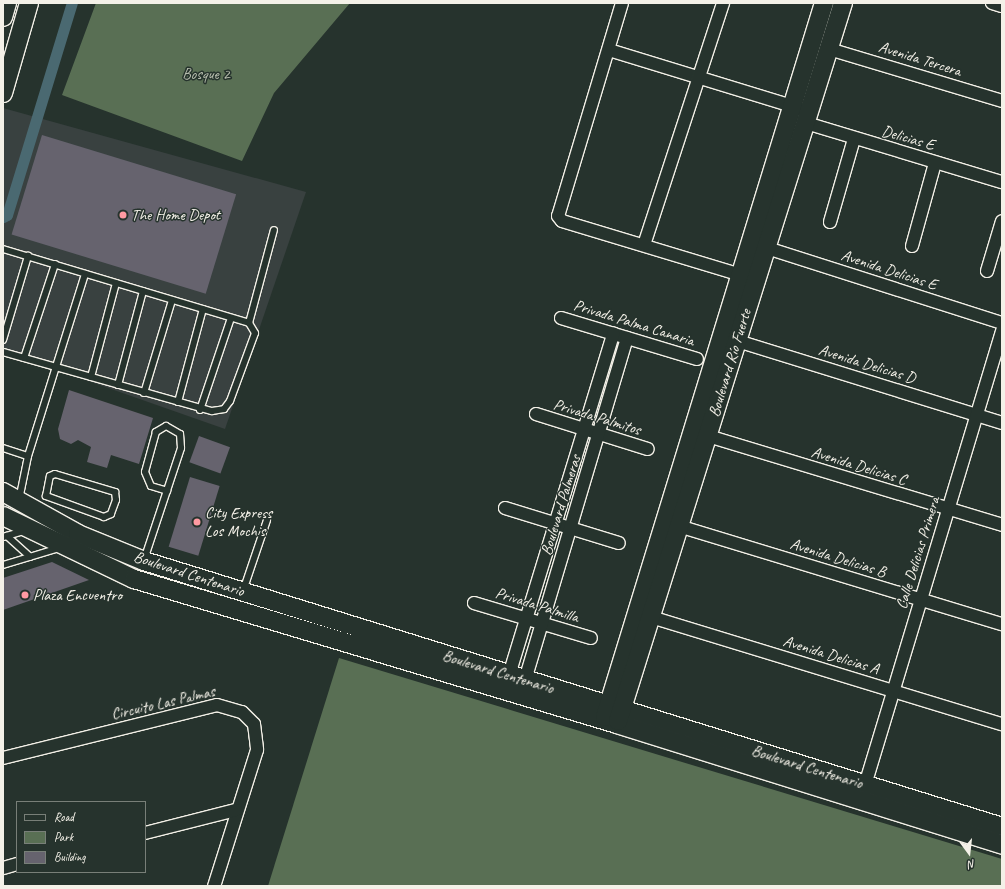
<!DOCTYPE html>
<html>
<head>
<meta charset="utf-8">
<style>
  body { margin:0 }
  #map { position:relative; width:1005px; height:889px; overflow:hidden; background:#26332d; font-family:Caveat,sans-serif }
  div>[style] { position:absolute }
  .built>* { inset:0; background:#394140 }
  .green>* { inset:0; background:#596f54 }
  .canal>* { height:11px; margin:-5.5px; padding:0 5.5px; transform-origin:5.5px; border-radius:5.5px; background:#4a6971 }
  .building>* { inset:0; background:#66636e; transform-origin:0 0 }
  .roads { filter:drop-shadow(1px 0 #f4f1e8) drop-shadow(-1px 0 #f4f1e8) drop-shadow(0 1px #f4f1e8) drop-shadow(0 -1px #f4f1e8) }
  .lane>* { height:6px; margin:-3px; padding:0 3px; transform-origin:3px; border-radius:3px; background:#26332d }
  .street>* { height:12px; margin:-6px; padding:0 6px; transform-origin:6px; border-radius:6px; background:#26332d }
  .secondary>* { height:18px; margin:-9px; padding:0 9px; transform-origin:9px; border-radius:9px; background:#26332d }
  .dots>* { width:11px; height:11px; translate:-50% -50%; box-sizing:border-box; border:2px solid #26332d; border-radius:50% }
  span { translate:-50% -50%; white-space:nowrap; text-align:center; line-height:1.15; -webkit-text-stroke:3px #26332d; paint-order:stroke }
  .street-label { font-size:16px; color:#f4f1e8 }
  .park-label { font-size:16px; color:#b6bdad }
  .poi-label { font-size:16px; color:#f4f1e8 }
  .left { translate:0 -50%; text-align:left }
  .frame { position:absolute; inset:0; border:4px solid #f4f1e8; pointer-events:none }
  .legend { position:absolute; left:16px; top:801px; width:130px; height:72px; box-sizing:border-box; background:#26332d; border:1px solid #787f78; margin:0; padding:5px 7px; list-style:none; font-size:12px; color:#f4f1e8 }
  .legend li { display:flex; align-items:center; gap:8px; height:20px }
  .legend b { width:20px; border:1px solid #787f78 }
  .north { position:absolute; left:949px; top:833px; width:40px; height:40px; -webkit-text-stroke:3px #26332d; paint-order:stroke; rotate:165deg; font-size:11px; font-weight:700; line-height:16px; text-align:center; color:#f4f1e8 }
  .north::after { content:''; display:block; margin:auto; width:14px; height:18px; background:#f4f1e8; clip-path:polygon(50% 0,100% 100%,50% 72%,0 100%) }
</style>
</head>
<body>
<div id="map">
  <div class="built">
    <i style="clip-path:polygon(3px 108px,306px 192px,225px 429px,3px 351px)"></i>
  </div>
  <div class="green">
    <i style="clip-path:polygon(96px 3px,350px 3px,274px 93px,242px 161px,62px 95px)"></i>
    <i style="clip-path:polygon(339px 658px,1002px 859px,1002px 886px,268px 886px)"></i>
  </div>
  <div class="canal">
    <i style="left:3px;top:217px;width:4px;rotate:-27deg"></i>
    <i style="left:7px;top:215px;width:222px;rotate:-73deg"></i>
  </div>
  <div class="building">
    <i style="left:42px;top:135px;width:203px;height:104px;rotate:17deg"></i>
    <i style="clip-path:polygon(69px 390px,153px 418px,139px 464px,111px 455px,107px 468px,87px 462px,91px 447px,78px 440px,71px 444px,60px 439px,58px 429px)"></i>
    <i style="left:199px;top:436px;width:33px;height:28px;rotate:20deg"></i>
    <i style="left:190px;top:477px;width:31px;height:73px;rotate:17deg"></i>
    <i style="clip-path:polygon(52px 562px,89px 580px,3px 610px,3px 578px)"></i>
  </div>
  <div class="roads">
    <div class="lane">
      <i style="left:3px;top:249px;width:257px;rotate:16.7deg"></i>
      <i style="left:249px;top:323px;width:96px;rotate:-75deg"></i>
      <i style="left:3px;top:340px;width:88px;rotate:-73.4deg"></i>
      <i style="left:3px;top:352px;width:217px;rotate:15.8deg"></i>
      <i style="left:212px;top:411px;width:12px;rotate:-9deg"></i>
      <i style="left:224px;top:409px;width:10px;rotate:-53deg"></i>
      <i style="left:230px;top:401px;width:72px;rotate:-69.8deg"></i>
      <i style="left:255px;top:333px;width:12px;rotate:-121deg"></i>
      <i style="left:24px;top:358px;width:99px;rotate:-71.7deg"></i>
      <i style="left:91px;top:377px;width:97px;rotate:-75.1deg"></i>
      <i style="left:118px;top:385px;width:97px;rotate:-75.1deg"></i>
      <i style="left:144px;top:393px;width:97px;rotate:-73.2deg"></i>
      <i style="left:178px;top:402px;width:96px;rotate:-75deg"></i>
      <i style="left:200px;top:410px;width:97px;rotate:-71.4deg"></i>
      <i style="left:3px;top:448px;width:26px;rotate:18deg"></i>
      <i style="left:55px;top:474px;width:63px;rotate:16.7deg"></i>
      <i style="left:115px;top:492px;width:8px;rotate:83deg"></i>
      <i style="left:116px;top:500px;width:15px;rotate:110deg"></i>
      <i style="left:111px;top:514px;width:8px;rotate:157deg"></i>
      <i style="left:104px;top:517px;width:62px;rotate:-160.1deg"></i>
      <i style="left:46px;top:496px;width:20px;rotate:-79deg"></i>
      <i style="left:50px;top:476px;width:5px;rotate:-22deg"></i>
      <i style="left:19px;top:500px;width:45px;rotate:-78.4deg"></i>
      <i style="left:28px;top:456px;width:191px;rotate:-72.6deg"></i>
      <i style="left:7px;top:536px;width:31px;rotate:42deg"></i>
      <i style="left:3px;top:537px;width:22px;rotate:-16deg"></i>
      <i style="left:144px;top:560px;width:118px;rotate:-71.7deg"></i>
      <i style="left:181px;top:448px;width:14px;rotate:-94deg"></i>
      <i style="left:180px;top:434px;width:16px;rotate:-150deg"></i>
      <i style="left:166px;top:426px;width:12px;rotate:149deg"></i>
      <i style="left:156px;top:432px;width:41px;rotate:105.4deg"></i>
      <i style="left:145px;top:472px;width:15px;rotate:67deg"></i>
      <i style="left:151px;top:486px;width:17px;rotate:17deg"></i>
      <i style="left:3px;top:565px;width:59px;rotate:-16.9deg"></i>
      <i style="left:243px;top:591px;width:75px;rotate:-71.3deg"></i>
    </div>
    <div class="street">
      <i style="left:622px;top:3px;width:222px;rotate:106.7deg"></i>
      <i style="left:558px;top:216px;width:6px;rotate:51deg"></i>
      <i style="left:562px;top:221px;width:187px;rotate:16.8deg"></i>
      <i style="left:992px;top:3px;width:10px;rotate:17deg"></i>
      <i style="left:829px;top:49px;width:181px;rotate:16.7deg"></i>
      <i style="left:609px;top:50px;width:199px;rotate:17deg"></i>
      <i style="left:806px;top:123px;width:205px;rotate:16.8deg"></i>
      <i style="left:830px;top:222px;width:86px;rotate:-73.9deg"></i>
      <i style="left:644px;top:245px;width:255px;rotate:-71.9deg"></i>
      <i style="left:912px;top:246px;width:86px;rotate:-74.5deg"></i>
      <i style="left:767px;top:248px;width:247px;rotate:17.7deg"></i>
      <i style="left:987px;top:271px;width:52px;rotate:-73.3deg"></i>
      <i style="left:561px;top:318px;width:142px;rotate:16.8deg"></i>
      <i style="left:731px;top:339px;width:284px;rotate:17.2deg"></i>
      <i style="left:536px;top:414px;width:117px;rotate:17.4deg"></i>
      <i style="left:708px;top:436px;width:307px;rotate:16.8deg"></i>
      <i style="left:505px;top:508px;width:119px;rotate:17.1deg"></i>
      <i style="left:672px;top:524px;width:345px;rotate:16.9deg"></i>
      <i style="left:474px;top:603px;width:122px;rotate:16.7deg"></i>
      <i style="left:651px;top:617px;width:367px;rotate:17deg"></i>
      <i style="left:509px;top:675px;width:357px;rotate:-73deg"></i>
      <i style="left:525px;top:680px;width:357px;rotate:-73.4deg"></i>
      <i style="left:3px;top:758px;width:220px;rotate:-13.9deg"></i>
      <i style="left:217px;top:705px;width:26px;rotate:16deg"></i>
      <i style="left:242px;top:712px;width:17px;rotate:45deg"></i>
      <i style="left:254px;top:724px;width:26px;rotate:83deg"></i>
      <i style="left:257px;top:750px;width:143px;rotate:107.5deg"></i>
      <i style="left:865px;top:785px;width:475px;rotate:-73.2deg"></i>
      <i style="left:145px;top:833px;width:94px;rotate:-14.2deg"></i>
      <i style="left:3px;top:868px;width:15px;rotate:-16deg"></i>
    </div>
    <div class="secondary">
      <i style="left:3px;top:17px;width:15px;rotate:-74deg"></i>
      <i style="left:3px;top:93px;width:94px;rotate:-73.9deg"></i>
      <i style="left:3px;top:492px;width:86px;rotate:29.2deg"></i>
      <i style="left:78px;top:534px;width:71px;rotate:22.2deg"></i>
      <i style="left:144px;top:561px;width:898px;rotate:17.22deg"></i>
      <i style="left:3px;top:516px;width:145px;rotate:25.7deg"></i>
      <i style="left:134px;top:579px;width:504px;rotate:16.71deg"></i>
      <i style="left:617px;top:724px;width:404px;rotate:17.4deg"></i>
      <i style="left:605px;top:717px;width:747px;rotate:-72.95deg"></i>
      <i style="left:618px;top:721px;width:752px;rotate:-72.6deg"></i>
    </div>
  </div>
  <div class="dots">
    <i style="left:123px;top:215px;background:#ff9aa2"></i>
    <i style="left:197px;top:522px;background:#ff9aa2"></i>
    <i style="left:25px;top:595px;background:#ff9aa2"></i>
  </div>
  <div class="street-label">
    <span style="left:920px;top:59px;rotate:17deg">Avenida Tercera</span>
    <span style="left:908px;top:138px;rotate:16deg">Delicias E</span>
    <span style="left:889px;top:270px;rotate:18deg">Avenida Delicias E</span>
    <span style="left:634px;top:323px;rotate:17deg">Privada Palma Canaria</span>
    <span style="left:730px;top:363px;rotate:-73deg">Boulevard Río Fuerte</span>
    <span style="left:867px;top:364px;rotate:17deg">Avenida Delicias D</span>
    <span style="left:597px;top:417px;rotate:17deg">Privada Palmitos</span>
    <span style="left:859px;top:466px;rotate:17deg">Avenida Delicias C</span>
    <span style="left:561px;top:505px;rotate:-73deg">Boulevard Palmeras</span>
    <span style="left:918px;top:553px;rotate:-73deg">Calle Delicias Primera</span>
    <span style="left:838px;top:558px;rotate:17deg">Avenida Delicias B</span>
    <span style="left:189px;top:574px;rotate:18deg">Boulevard Centenario</span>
    <span style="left:537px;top:605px;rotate:17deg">Privada Palmilla</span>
    <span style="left:831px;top:655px;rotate:17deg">Avenida Delicias A</span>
    <span style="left:498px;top:672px;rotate:17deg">Boulevard Centenario</span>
    <span style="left:163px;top:703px;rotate:-13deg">Circuito Las Palmas</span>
    <span style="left:807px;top:767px;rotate:17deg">Boulevard Centenario</span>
  </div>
  <div class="park-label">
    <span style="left:206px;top:74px">Bosque 2</span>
  </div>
  <div class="poi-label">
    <span class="left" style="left:131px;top:215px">The Home Depot</span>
    <span class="left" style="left:205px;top:522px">City Express<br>Los Mochis</span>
    <span class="left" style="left:33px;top:595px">Plaza Encuentro</span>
  </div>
  <div class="frame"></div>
  <ul class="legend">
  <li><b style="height:5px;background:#26332d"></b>Road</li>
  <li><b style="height:11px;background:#596f54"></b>Park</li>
  <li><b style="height:11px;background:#66636e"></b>Building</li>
  </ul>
  <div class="north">N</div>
</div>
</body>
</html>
